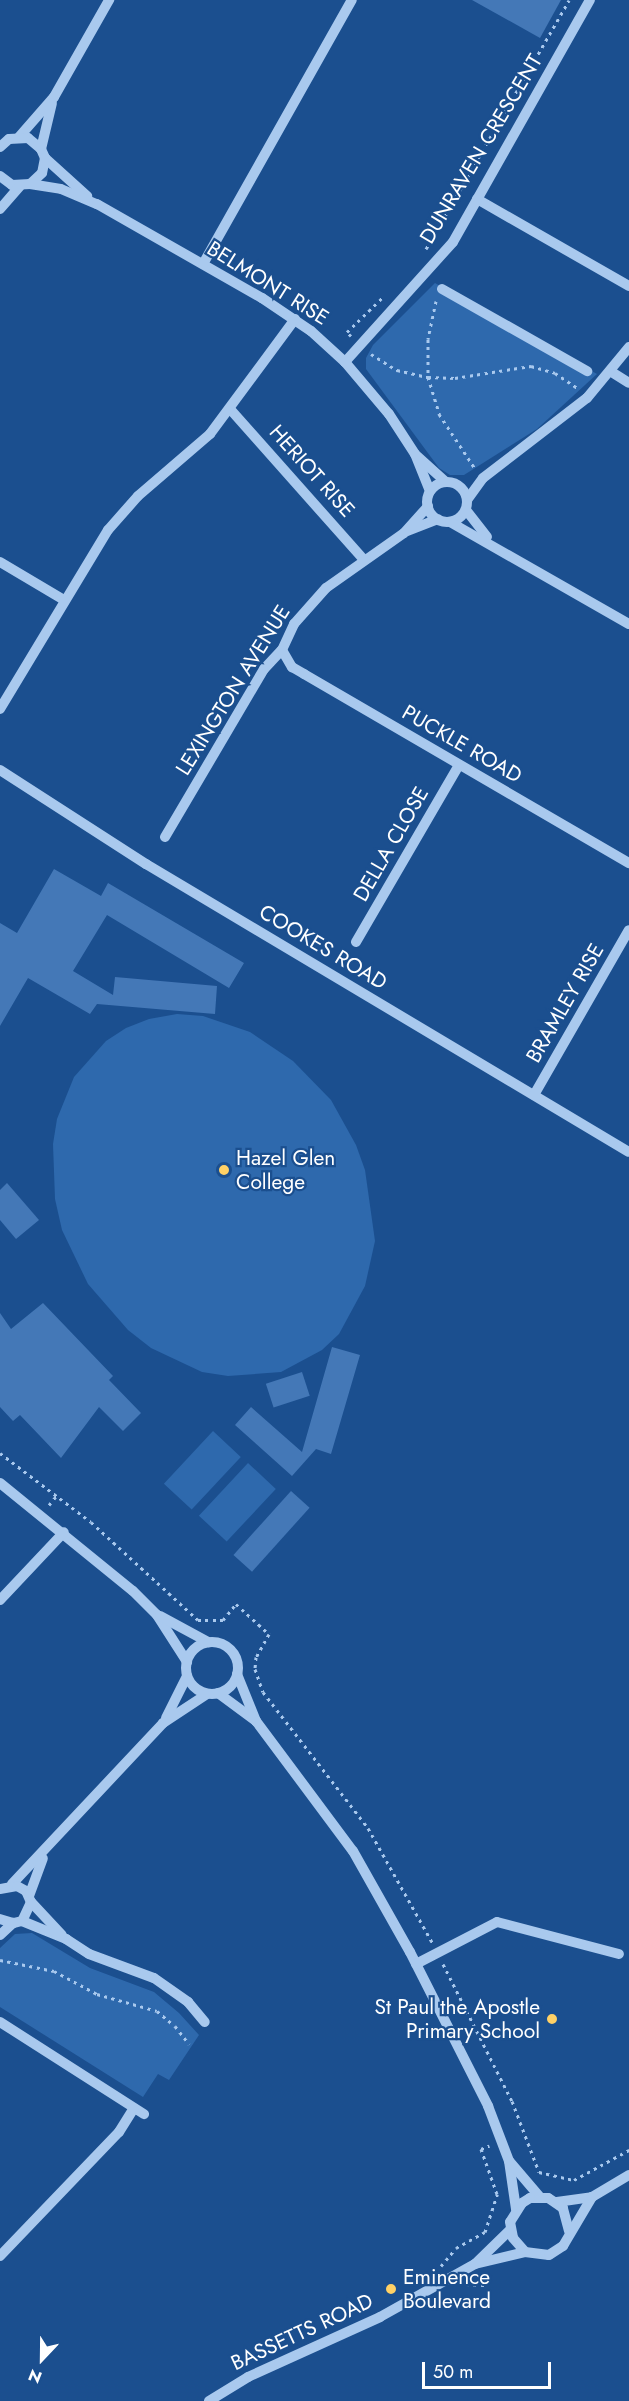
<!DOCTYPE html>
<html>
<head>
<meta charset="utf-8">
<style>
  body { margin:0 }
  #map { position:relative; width:629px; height:2401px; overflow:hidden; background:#1b4f8f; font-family:Jost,sans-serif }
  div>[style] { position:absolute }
  .green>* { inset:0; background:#2e69ad; transform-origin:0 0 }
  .building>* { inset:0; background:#4478b7; transform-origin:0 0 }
  .path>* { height:3px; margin-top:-1.5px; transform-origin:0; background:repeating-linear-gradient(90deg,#a9c9ee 0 3px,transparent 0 7.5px) }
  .minor>* { height:10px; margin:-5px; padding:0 5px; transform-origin:5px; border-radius:5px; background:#a9c9ee }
  .minor>.ring { margin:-5px; padding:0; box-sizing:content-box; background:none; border:10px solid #a9c9ee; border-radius:50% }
  .dots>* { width:16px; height:16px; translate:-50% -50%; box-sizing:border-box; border:3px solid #1b4f8f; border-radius:50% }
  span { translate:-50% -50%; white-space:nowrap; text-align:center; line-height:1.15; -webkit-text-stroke:4.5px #1b4f8f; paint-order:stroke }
  .street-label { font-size:21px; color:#fff }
  .poi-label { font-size:21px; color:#fff }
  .left { translate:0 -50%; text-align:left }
  .right { translate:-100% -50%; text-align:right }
  .north { position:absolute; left:12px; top:2329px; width:60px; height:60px; -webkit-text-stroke:4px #1b4f8f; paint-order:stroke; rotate:202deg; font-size:16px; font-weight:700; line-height:24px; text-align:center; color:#fff }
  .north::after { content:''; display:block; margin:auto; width:21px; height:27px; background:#fff; clip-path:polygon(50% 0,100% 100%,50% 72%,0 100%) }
  .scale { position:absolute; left:422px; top:2362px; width:129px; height:27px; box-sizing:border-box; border:3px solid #fff; border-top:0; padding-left:8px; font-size:18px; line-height:21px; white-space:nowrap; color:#fff; -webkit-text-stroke:4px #1b4f8f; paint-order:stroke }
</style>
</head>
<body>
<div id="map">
  <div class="green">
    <i style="clip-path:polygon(435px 283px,597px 374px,537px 429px,464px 475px,450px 475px,439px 468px,366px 369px,366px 358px,373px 345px)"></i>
    <i style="clip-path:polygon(177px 1014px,203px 1016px,250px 1032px,293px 1061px,331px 1100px,356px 1145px,365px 1170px,375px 1241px,365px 1286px,339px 1334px,322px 1350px,281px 1372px,228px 1376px,202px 1372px,151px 1348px,128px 1330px,88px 1284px,62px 1230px,55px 1199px,53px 1144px,57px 1119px,74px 1077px,106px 1041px,126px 1028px,149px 1019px)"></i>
    <i style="left:213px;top:1431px;width:38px;height:72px;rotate:43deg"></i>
    <i style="left:248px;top:1463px;width:38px;height:72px;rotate:43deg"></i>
    <i style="clip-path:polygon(32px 1933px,90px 1968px,154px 1992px,179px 2013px,199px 2035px,169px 2080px,158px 2074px,143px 2097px,0 2007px,0 1948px,15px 1934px)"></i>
  </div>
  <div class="building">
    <i style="clip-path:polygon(472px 0,561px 0,540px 38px)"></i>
    <i style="clip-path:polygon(54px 869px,101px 896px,108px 883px,244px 963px,229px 988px,107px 915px,73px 971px,113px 995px,115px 977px,217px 986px,215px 1014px,97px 1004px,90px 1014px,28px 978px,0 1026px,0 923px,17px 933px)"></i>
    <i style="clip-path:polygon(7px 1183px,39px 1220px,16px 1239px,0 1220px,0 1190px)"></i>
    <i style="clip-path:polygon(43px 1303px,113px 1376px,109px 1380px,141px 1413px,123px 1431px,99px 1407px,61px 1458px,20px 1415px,13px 1421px,0 1407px,0 1313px,11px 1329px)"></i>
    <i style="clip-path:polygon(332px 1347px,360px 1355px,331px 1454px,316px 1449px,292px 1476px,235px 1425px,251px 1407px,302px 1452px)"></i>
    <i style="left:302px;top:1372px;width:25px;height:38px;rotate:72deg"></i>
    <i style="left:291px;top:1491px;width:25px;height:86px;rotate:42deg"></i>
  </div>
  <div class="path">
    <i style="left:426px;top:249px;width:287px;rotate:-60.1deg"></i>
    <i style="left:436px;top:301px;width:39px;rotate:102deg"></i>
    <i style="left:428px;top:339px;width:38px;rotate:90deg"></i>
    <i style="left:428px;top:377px;width:39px;rotate:73deg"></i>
    <i style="left:439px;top:414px;width:64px;rotate:56.6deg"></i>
    <i style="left:351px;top:336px;width:6px;rotate:-135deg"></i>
    <i style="left:347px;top:332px;width:52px;rotate:-44.2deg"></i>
    <i style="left:371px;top:354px;width:31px;rotate:32deg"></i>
    <i style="left:397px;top:370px;width:32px;rotate:13deg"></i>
    <i style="left:428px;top:377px;width:27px;rotate:2deg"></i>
    <i style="left:455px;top:378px;width:77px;rotate:-9deg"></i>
    <i style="left:531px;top:366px;width:25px;rotate:16deg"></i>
    <i style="left:555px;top:373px;width:27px;rotate:34deg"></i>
    <i style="left:0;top:1453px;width:114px;rotate:37.2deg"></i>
    <i style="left:91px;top:1522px;width:145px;rotate:42.5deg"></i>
    <i style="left:198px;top:1620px;width:25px"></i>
    <i style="left:223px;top:1620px;width:21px;rotate:-51deg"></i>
    <i style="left:236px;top:1604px;width:45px;rotate:42.3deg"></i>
    <i style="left:269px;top:1634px;width:26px;rotate:119deg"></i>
    <i style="left:256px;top:1657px;width:12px;rotate:95deg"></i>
    <i style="left:255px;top:1669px;width:24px;rotate:71deg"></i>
    <i style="left:263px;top:1692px;width:172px;rotate:52.3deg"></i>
    <i style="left:368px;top:1828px;width:131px;rotate:60.7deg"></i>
    <i style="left:49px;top:1505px;width:13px;rotate:-51deg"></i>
    <i style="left:0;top:1960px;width:55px;rotate:11.5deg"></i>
    <i style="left:54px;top:1971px;width:49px;rotate:28.1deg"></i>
    <i style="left:97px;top:1994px;width:62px;rotate:15.8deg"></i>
    <i style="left:157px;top:2011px;width:23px;rotate:40deg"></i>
    <i style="left:175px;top:2026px;width:23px;rotate:52deg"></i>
    <i style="left:443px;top:1964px;width:153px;rotate:63.3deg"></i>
    <i style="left:512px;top:2101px;width:76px;rotate:69.2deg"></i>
    <i style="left:539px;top:2172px;width:36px;rotate:13deg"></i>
    <i style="left:574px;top:2180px;width:63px;rotate:-28.6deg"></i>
    <i style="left:441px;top:2266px;width:23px;rotate:-50deg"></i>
    <i style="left:456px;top:2248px;width:33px;rotate:-29deg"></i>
    <i style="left:485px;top:2232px;width:40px;rotate:-72deg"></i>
    <i style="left:497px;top:2194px;width:48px;rotate:-109.6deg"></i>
    <i style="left:481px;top:2149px;width:9px;rotate:-21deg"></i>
    <i style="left:466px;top:2284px;width:22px;rotate:3deg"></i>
  </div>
  <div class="minor">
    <i style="left:19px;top:137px;width:53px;rotate:-48.8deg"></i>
    <i style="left:54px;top:97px;width:112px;rotate:-60.4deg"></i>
    <i style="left:0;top:147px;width:12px;rotate:-42deg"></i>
    <i style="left:9px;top:139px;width:19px;rotate:-3deg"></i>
    <i style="left:28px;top:138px;width:17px;rotate:40deg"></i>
    <i style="left:41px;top:149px;width:10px;rotate:66deg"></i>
    <i style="left:45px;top:158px;width:15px;rotate:101deg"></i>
    <i style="left:42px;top:173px;width:16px;rotate:137deg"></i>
    <i style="left:30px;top:184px;width:18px;rotate:177deg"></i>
    <i style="left:12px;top:185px;width:15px;rotate:-143deg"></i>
    <i style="left:41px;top:149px;width:47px;rotate:-76.6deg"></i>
    <i style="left:45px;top:158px;width:57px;rotate:42.1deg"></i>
    <i style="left:30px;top:184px;width:31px;rotate:9deg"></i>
    <i style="left:61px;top:189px;width:39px;rotate:23deg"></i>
    <i style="left:97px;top:204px;width:190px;rotate:29.7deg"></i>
    <i style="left:262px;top:298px;width:59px;rotate:34deg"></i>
    <i style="left:311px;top:331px;width:46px;rotate:42.4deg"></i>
    <i style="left:345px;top:362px;width:68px;rotate:49.8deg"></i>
    <i style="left:389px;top:414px;width:48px;rotate:57deg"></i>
    <i style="left:415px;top:454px;width:40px;rotate:68deg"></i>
    <i style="left:477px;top:199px;width:175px;rotate:29.8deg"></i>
    <i style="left:0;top:209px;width:30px;rotate:-49deg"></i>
    <i style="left:203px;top:264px;width:303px;rotate:-60.6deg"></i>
    <i style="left:442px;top:289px;width:167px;rotate:29.5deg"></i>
    <i style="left:345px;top:362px;width:161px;rotate:-48deg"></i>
    <i style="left:453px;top:242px;width:278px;rotate:-60.5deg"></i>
    <i style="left:610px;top:371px;width:22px;rotate:32deg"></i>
    <i style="left:230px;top:409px;width:202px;rotate:48.4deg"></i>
    <i style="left:417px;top:456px;width:39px;rotate:42deg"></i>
    <i class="ring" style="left:427px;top:482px;width:30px;height:30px"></i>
    <i style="left:467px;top:500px;width:27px;rotate:-54deg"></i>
    <i style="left:483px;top:478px;width:131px;rotate:-37.6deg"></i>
    <i style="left:587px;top:398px;width:66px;rotate:-50.5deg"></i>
    <i style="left:466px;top:510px;width:34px;rotate:52deg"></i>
    <i style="left:450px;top:522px;width:206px;rotate:29.7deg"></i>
    <i style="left:407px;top:531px;width:33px;rotate:-21deg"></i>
    <i style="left:0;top:562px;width:74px;rotate:30.7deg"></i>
    <i style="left:282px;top:650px;width:20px;rotate:60deg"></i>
    <i style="left:292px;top:667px;width:14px;rotate:30deg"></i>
    <i style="left:304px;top:674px;width:376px;rotate:30.2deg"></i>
    <i style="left:0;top:709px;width:209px;rotate:-58.9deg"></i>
    <i style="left:108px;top:530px;width:45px;rotate:-48.6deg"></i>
    <i style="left:138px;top:496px;width:95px;rotate:-40.7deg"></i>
    <i style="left:210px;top:434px;width:143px;rotate:-53.5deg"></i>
    <i style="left:0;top:770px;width:174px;rotate:32.8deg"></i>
    <i style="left:146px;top:864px;width:562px;rotate:30.81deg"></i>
    <i style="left:165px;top:837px;width:195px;rotate:-59.5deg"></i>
    <i style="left:264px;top:669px;width:26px;rotate:-47deg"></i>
    <i style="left:282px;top:650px;width:29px;rotate:-65deg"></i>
    <i style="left:294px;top:624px;width:48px;rotate:-48.4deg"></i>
    <i style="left:326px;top:588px;width:95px;rotate:-35.2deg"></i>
    <i style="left:404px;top:533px;width:36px;rotate:-48deg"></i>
    <i style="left:356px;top:942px;width:205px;rotate:-59.8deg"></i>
    <i style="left:534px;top:1095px;width:190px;rotate:-60.1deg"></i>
    <i style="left:0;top:1483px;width:171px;rotate:39.1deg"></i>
    <i style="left:133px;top:1591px;width:34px;rotate:45deg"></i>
    <i style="left:157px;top:1615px;width:56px;rotate:57.4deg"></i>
    <i style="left:0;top:1600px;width:93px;rotate:-46.7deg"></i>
    <i style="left:160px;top:1616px;width:55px;rotate:28.4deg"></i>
    <i class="ring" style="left:186px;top:1642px;width:42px;height:42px"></i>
    <i style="left:237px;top:1674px;width:51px;rotate:68deg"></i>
    <i style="left:256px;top:1721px;width:162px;rotate:53.3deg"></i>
    <i style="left:353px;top:1851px;width:116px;rotate:60.6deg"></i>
    <i style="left:410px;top:1952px;width:173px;rotate:63.1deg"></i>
    <i style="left:488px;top:2106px;width:59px;rotate:69.1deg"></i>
    <i style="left:509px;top:2161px;width:49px;rotate:81.7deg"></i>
    <i style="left:218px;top:1693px;width:47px;rotate:36.4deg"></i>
    <i style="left:166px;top:1718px;width:47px;rotate:-63.4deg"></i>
    <i style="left:12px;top:1884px;width:221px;rotate:-46.8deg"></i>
    <i style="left:163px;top:1723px;width:53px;rotate:-33.4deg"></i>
    <i style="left:0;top:1889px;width:17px;rotate:-10deg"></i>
    <i style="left:17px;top:1886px;width:10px;rotate:29deg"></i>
    <i style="left:26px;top:1891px;width:12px;rotate:66deg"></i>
    <i style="left:31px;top:1902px;width:21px;rotate:115deg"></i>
    <i style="left:22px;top:1921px;width:9px;rotate:167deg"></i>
    <i style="left:13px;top:1923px;width:14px;rotate:-163deg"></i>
    <i style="left:29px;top:1896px;width:40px;rotate:-69.8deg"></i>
    <i style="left:31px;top:1902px;width:45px;rotate:46.8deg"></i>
    <i style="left:22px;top:1921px;width:48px;rotate:22.2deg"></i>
    <i style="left:66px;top:1939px;width:27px;rotate:33deg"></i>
    <i style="left:89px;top:1954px;width:69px;rotate:20.3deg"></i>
    <i style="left:154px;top:1978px;width:42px;rotate:35.2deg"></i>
    <i style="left:188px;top:2002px;width:26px;rotate:50deg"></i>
    <i style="left:0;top:1935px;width:18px;rotate:-43deg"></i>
    <i style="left:416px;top:1964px;width:91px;rotate:-27.4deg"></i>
    <i style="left:497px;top:1922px;width:126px;rotate:14.7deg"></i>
    <i style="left:0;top:2022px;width:171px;rotate:32.6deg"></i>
    <i style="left:510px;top:2162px;width:45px;rotate:49.5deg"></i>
    <i style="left:557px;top:2202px;width:35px;rotate:-8deg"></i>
    <i style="left:569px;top:2231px;width:24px;rotate:-105deg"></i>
    <i style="left:563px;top:2208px;width:18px;rotate:-146deg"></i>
    <i style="left:548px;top:2198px;width:18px;rotate:180deg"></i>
    <i style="left:530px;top:2198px;width:9px;rotate:148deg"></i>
    <i style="left:522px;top:2203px;width:22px;rotate:122deg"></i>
    <i style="left:510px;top:2222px;width:16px;rotate:79deg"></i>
    <i style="left:513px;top:2238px;width:18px;rotate:49deg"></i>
    <i style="left:525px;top:2252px;width:24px;rotate:7deg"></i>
    <i style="left:549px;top:2255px;width:17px;rotate:-33deg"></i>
    <i style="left:563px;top:2246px;width:57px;rotate:-59.4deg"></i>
    <i style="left:592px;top:2197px;width:43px;rotate:-30.7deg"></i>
    <i style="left:0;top:2256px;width:172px;rotate:-46.2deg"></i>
    <i style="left:119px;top:2132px;width:28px;rotate:-58deg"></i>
    <i style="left:475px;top:2264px;width:51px;rotate:-13.5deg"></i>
    <i style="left:209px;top:2401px;width:46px;rotate:-31.6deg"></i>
    <i style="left:248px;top:2377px;width:145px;rotate:-24.4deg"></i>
    <i style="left:380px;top:2317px;width:109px;rotate:-29.2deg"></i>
    <i style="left:475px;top:2264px;width:49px;rotate:-44.2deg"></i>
  </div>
  <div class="dots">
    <i style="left:224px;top:1170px;background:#ffd166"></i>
    <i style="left:552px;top:2019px;background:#ffd166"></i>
    <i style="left:391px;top:2289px;background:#ffd166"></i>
  </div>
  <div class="street-label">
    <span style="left:481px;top:149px;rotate:-59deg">DUNRAVEN CRESCENT</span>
    <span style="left:268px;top:283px;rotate:32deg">BELMONT RISE</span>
    <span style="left:312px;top:471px;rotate:48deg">HERIOT RISE</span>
    <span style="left:233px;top:690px;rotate:-58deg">LEXINGTON AVENUE</span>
    <span style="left:462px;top:744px;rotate:30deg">PUCKLE ROAD</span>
    <span style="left:391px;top:844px;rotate:-60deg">DELLA CLOSE</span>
    <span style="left:323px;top:947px;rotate:31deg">COOKES ROAD</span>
    <span style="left:565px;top:1003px;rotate:-60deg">BRAMLEY RISE</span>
    <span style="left:302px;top:2332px;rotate:-25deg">BASSETTS ROAD</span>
  </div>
  <div class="poi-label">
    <span class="left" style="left:236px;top:1170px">Hazel Glen<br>College</span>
    <span class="right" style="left:540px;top:2019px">St Paul the Apostle<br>Primary School</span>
    <span class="left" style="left:403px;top:2289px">Eminence<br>Boulevard</span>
  </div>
  <div class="north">N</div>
  <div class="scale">50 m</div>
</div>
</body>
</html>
